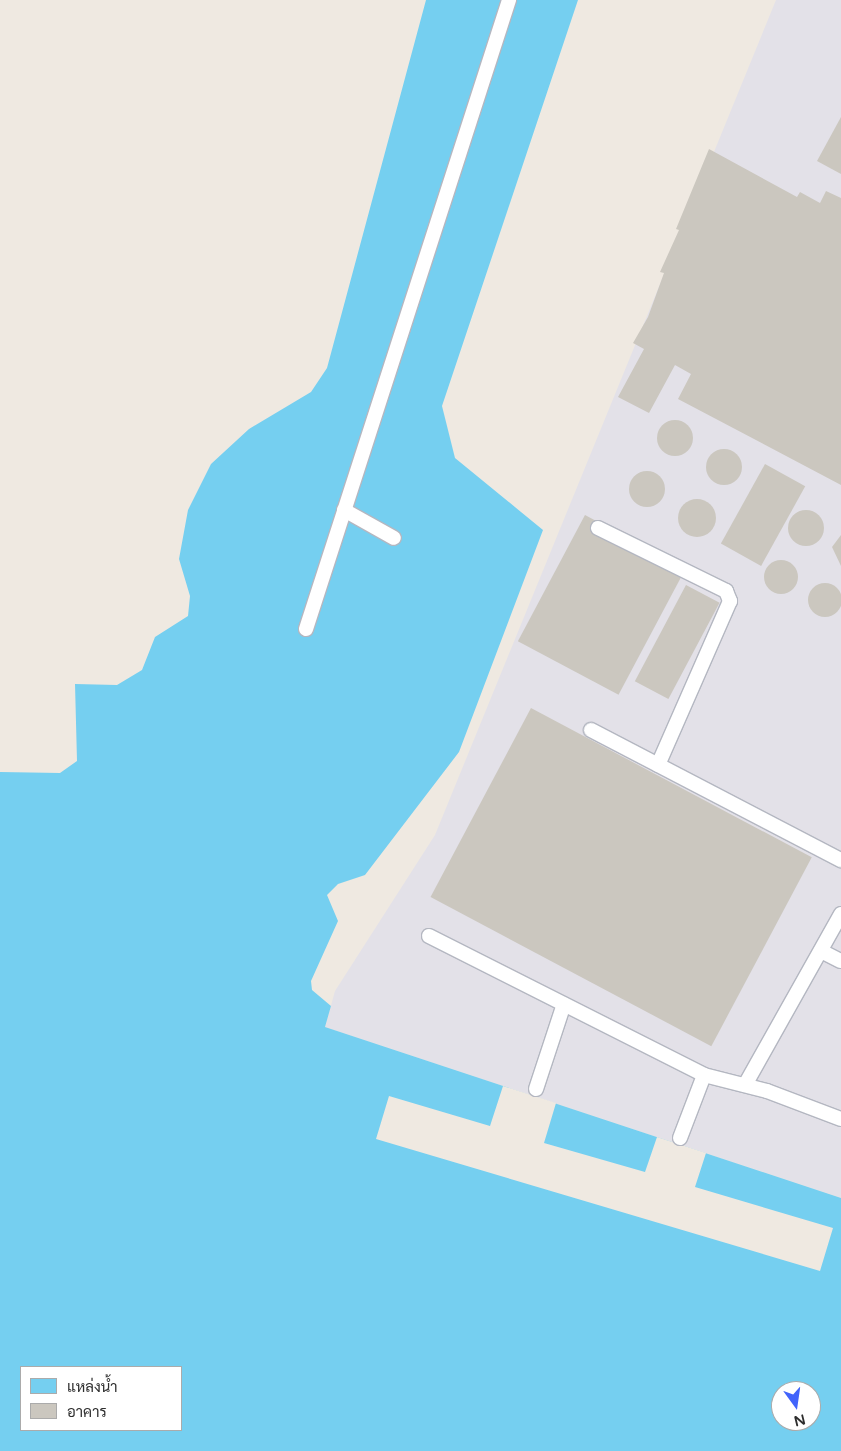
<!DOCTYPE html>
<html>
<head>
<meta charset="utf-8">
<style>
  body { margin:0 }
  #map { position:relative; width:841px; height:1451px; overflow:hidden; background:#efe9e1; font-family:"Varela Round",Sarabun,sans-serif }
  div>[style] { position:absolute }
  .industrial>* { inset:0; background:#e3e1e8 }
  .water>* { inset:0; background:#75cff0 }
  .pier>* { inset:0; background:#efe9e1 }
  .building>* { inset:0; background:#cbc7bf; transform-origin:0 0 }
  .round { border-radius:50% }
  .roads { filter:drop-shadow(1px 0 #b4b7c1) drop-shadow(-1px 0 #b4b7c1) drop-shadow(0 1px #b4b7c1) drop-shadow(0 -1px #b4b7c1) }
  .lane>* { height:14px; margin:-7px; padding:0 7px; transform-origin:7px; border-radius:7px; background:#fff }
  span { translate:-50% -50%; white-space:nowrap; text-align:center; line-height:1.15; -webkit-text-stroke:4px #fff; paint-order:stroke }
  .legend { position:absolute; left:20px; top:1366px; width:162px; height:65px; box-sizing:border-box; background:#fff; border:1px solid #ababab; margin:0; padding:6px 9px; list-style:none; font-size:15px; color:#2e2e2e }
  .legend li { display:flex; align-items:center; gap:10px; height:25px }
  .legend b { width:25px; border:1px solid #ababab }
  .north { position:absolute; left:771px; top:1381px; width:50px; height:50px; box-sizing:border-box; background:#fff; border:1px solid #ababab; border-radius:50%; rotate:166deg; font-size:14px; font-weight:700; line-height:20px; text-align:center; color:#2e2e2e }
  .north::after { content:''; display:block; margin:auto; width:18px; height:22px; background:#4264fb; clip-path:polygon(50% 0,100% 100%,50% 72%,0 100%) }
</style>
</head>
<body>
<div id="map">
  <div class="industrial">
    <i style="clip-path:polygon(776px 0,841px 0,841px 1198px,325px 1027px,335px 991px,435px 835px)"></i>
  </div>
  <div class="water">
    <i style="clip-path:polygon(evenodd,426px 0,578px 0,442px 406px,455px 458px,543px 530px,459px 752px,365px 875px,338px 884px,327px 895px,338px 921px,311px 981px,312px 990px,331px 1006px,325px 1027px,841px 1198px,841px 1451px,0 1451px,0 772px,60px 773px,77px 761px,75px 684px,117px 685px,142px 670px,155px 637px,188px 616px,190px 596px,179px 559px,188px 510px,211px 464px,249px 429px,311px 392px,327px 368px,426px 0,21px 1367px,181px 1367px,181px 1430px,21px 1430px,21px 1367px,426px 0,781px 1391px,811px 1391px,811px 1421px,781px 1421px,781px 1391px)"></i>
  </div>
  <div class="pier">
    <i style="clip-path:polygon(503px 1086px,556px 1103px,544px 1143px,645px 1172px,657px 1137px,706px 1153px,695px 1187px,833px 1228px,820px 1271px,376px 1139px,389px 1096px,490px 1126px)"></i>
  </div>
  <div class="building">
    <i style="clip-path:polygon(841px 117px,841px 174px,817px 161px)"></i>
    <i style="clip-path:polygon(709px 149px,797px 197px,800px 192px,820px 203px,826px 191px,841px 198px,841px 485px,678px 399px,691px 374px,675px 365px,649px 413px,618px 397px,644px 349px,633px 343px,648px 317px,664px 273px,660px 272px,679px 230px,676px 229px)"></i>
    <i class="round" style="left:657px;top:420px;width:36px;height:36px"></i>
    <i class="round" style="left:706px;top:449px;width:36px;height:36px"></i>
    <i style="left:765px;top:464px;width:46px;height:91px;rotate:29deg"></i>
    <i class="round" style="left:629px;top:471px;width:36px;height:36px"></i>
    <i class="round" style="left:678px;top:499px;width:38px;height:38px"></i>
    <i class="round" style="left:788px;top:510px;width:36px;height:36px"></i>
    <i style="left:585px;top:515px;width:114px;height:143px;rotate:28deg"></i>
    <i style="clip-path:polygon(841px 535px,841px 566px,832px 547px)"></i>
    <i class="round" style="left:764px;top:560px;width:34px;height:34px"></i>
    <i class="round" style="left:808px;top:583px;width:34px;height:34px"></i>
    <i style="left:686px;top:585px;width:38px;height:109px;rotate:28deg"></i>
    <i style="left:531px;top:708px;width:318px;height:214px;rotate:28deg"></i>
  </div>
  <div class="roads">
    <div class="lane">
      <i style="left:344px;top:510px;width:57px;rotate:29.2deg"></i>
      <i style="left:598px;top:528px;width:143px;rotate:26.2deg"></i>
      <i style="left:726px;top:591px;width:11px;rotate:68deg"></i>
      <i style="left:730px;top:601px;width:179px;rotate:113.7deg"></i>
      <i style="left:306px;top:629px;width:661px;rotate:-72.11deg"></i>
      <i style="left:591px;top:730px;width:282px;rotate:27.5deg"></i>
      <i style="left:429px;top:936px;width:308px;rotate:26.8deg"></i>
      <i style="left:704px;top:1075px;width:65px;rotate:14.3deg"></i>
      <i style="left:767px;top:1091px;width:79px;rotate:20.7deg"></i>
      <i style="left:821px;top:951px;width:22px;rotate:27deg"></i>
      <i style="left:745px;top:1085px;width:196px;rotate:-60.7deg"></i>
      <i style="left:536px;top:1089px;width:89px;rotate:-71.8deg"></i>
      <i style="left:680px;top:1138px;width:67px;rotate:-69.1deg"></i>
    </div>
  </div>
  <ul class="legend">
  <li><b style="height:14px;background:#75cff0"></b>แหล่งน้ำ</li>
  <li><b style="height:14px;background:#cbc7bf"></b>อาคาร</li>
  </ul>
  <div class="north">N</div>
</div>
</body>
</html>
